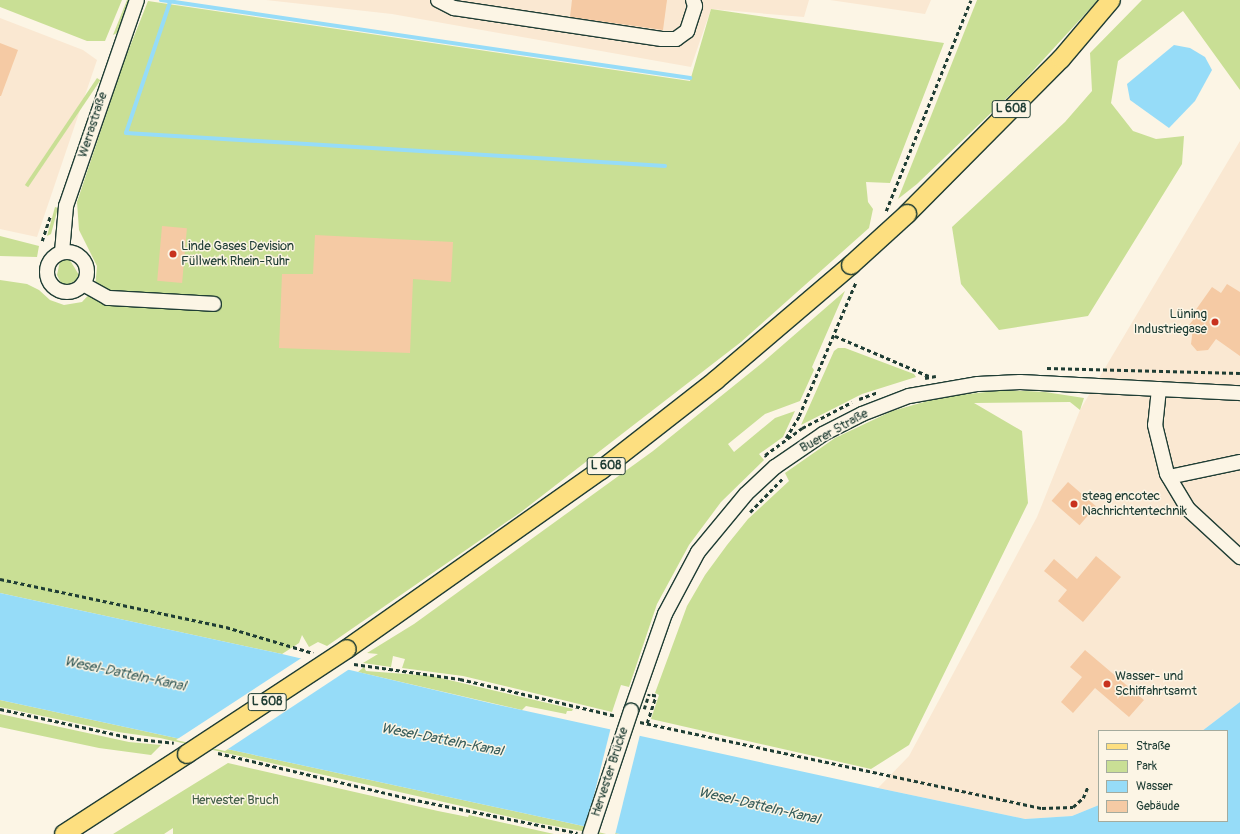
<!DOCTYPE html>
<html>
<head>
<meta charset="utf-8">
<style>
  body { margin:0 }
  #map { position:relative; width:1240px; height:834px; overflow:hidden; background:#fcf5e5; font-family:Pangolin,sans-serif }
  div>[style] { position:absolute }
  .built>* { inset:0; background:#fae8d2 }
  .green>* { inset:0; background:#c9df95; transform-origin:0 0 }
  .water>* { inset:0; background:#96dcf8 }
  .pier>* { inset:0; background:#fcf5e5; transform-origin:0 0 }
  .stream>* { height:4px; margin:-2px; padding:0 2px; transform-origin:2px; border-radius:2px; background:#96dcf8 }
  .building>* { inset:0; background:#f5caa4; transform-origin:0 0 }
  .path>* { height:2.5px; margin-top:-1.25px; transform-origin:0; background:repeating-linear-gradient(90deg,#1f3d34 0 4px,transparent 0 7px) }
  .roads { filter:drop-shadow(1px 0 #1f3d34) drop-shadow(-1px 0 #1f3d34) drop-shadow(0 1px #1f3d34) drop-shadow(0 -1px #1f3d34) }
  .minor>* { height:14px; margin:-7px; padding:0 7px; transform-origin:7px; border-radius:7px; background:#fcf5e5 }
  .minor>.ring { margin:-7px; padding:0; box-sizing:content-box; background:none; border:14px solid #fcf5e5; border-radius:50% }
  .major>* { height:18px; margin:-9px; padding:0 9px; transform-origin:9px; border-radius:9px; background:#fddf80 }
  .path-bridge>* { height:2.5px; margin-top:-1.25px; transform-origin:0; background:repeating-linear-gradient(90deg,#1f3d34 0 4px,transparent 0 7px) }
  .bridges { filter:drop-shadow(1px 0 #1f3d34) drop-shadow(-1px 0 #1f3d34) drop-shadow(0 1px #1f3d34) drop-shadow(0 -1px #1f3d34) }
  .minor-bridge>* { height:14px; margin:-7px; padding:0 7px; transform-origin:7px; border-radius:7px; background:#fcf5e5 }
  .major-bridge>* { height:18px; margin:-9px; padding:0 9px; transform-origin:9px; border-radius:9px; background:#fddf80 }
  .dots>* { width:11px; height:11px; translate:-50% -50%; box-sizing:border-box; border:2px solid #fcf5e5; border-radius:50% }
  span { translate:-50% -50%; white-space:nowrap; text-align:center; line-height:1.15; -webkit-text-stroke:3px #fcf5e5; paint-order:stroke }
  .shield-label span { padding:1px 3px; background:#fcf5e5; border:1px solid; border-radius:3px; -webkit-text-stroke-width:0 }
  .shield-label { font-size:12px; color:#1f3d34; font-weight:700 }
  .street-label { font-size:13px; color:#1f3d34 }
  .poi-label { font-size:13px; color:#1f3d34 }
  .left { translate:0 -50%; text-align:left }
  .right { translate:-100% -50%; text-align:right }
  .park-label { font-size:13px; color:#415d47 }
  .water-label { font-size:14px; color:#375d5b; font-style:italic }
  .legend { position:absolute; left:1098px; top:730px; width:130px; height:92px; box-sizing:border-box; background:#fcf5e5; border:1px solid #a4ab9e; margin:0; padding:5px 7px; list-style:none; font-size:12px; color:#1f3d34 }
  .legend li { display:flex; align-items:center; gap:8px; height:20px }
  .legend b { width:20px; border:1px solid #a4ab9e }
</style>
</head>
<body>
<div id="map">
  <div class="built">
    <i style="clip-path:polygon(266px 0,809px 0,804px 17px,711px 9px,691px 67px,392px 14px)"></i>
    <i style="clip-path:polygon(830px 0,931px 0,925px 14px)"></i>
    <i style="clip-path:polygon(0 18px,83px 50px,97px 60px,37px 237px,0 229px)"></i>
    <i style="clip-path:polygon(1240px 141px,1240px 702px,1202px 731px,1099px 731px,1099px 805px,1072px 816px,1025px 819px,878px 788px,909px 756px,1037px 517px,1080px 410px)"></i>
  </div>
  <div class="green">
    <i style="clip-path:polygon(0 0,122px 0,105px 41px,87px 41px,0 7px)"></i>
    <i style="clip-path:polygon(127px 0,131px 0,117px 33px,113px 35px)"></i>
    <i style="clip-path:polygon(977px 0,1098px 0,1019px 86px,917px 184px,898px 199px)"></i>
    <i style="clip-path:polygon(1142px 0,1240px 0,1240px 90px,1183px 11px,1118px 61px,1111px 103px,1133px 131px,1156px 139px,1184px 136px,1182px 164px,1088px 316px,999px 330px,961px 284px,952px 227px,1065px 122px,1092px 91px,1090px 53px)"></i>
    <i style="clip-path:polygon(148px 1px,690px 81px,711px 9px,944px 43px,890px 183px,866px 182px,868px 202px,873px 209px,869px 228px,741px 342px,521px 512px,327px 646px,318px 642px,309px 647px,302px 635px,299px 643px,282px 654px,0 593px,0 280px,27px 284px,39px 290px,50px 300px,64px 305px,82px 302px,95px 288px,97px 266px,79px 230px,77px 202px,123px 64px)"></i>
    <i style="left:97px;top:78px;width:4px;height:129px;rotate:34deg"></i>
    <i style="clip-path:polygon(55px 207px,58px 208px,51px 234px,47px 236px)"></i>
    <i style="clip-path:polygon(0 236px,39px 246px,37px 257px,0 256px)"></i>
    <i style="clip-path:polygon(68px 257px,79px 275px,75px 281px,67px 285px,61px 283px,57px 275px,60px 261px)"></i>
    <i style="clip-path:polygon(845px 291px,812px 367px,814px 370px,800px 401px,765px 414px,728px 444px,734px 452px,775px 418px,795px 411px,783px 437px,759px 454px,764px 460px,721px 502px,689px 545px,657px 604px,629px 687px,621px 685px,612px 712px,463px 676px,402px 668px,405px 659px,393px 656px,391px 667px,363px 663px,378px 654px,367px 653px,414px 624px,653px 451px,762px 363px)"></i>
    <i style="clip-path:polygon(838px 348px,845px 348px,914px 374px,916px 377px,862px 394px,801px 425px,834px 351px)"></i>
    <i style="clip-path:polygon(1004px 390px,1045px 392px,1084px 398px,1080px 410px,1070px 402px,974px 403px,1022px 431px,1028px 503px,909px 745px,871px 769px,651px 719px,659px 695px,655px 693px,687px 606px,705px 575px,727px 545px,748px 519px,789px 481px,785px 473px,835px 438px,892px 411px,942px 397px)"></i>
    <i style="clip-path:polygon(364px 667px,366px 671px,432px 676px,573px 709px,572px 711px,567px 711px,566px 714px,526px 706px,522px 710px,358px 672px)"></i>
    <i style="clip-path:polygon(0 700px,620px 834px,598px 834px,532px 822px,160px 738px,118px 732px,0 707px)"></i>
    <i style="clip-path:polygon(0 714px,129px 742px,161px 745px,151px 755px,99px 748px,0 727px)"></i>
    <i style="clip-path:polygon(228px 763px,438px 811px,468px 817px,469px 815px,554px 834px,173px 834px,173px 828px,164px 834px,113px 834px)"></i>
  </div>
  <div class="water">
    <i style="clip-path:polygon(1174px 45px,1190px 48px,1205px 57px,1212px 70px,1195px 101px,1169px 128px,1130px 100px,1127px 84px)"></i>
    <i style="clip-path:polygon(0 593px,282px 654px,494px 704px,878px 788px,1025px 819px,1072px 816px,1099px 805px,1099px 821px,1227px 821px,1227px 731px,1202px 731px,1240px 702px,1240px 834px,620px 834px,0 700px)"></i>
  </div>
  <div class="pier">
    <i style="clip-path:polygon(303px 657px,351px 668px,225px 751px,176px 740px)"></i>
    <i style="left:611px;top:727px;width:30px;height:105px;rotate:14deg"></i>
  </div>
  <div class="stream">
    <i style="left:161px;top:0;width:535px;rotate:8.39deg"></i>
    <i style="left:170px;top:2px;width:138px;rotate:108.6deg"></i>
    <i style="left:126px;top:133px;width:540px;rotate:3.5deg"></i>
  </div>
  <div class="building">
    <i style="clip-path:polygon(572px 0,667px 0,663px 30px,570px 17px)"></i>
    <i style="clip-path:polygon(0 43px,18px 50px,1px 96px,0 96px)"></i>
    <i style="left:162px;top:226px;width:25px;height:55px;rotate:5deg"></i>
    <i style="clip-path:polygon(315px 235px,453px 242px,451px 282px,413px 279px,410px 353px,279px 348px,282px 274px,313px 274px)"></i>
    <i style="clip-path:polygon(1227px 284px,1240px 292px,1240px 356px,1216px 339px,1208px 350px,1197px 351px,1191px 344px,1193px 328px,1189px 325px,1193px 320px,1190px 318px,1212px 287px,1221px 293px)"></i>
    <i style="left:1068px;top:482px;width:37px;height:25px;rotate:41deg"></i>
    <i style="clip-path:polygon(1096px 556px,1121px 577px,1083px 622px,1058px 601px,1067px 590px,1044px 571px,1054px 559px,1077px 579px)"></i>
    <i style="clip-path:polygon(1085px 650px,1144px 700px,1129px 717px,1095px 688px,1073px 713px,1061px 702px,1082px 677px,1070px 667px)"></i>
  </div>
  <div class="path">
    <i style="left:886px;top:211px;width:227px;rotate:-68.1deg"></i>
    <i style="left:42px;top:241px;width:26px;rotate:-72deg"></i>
    <i style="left:835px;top:336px;width:102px;rotate:23.1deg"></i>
    <i style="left:1047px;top:368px;width:193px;rotate:1.5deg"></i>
    <i style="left:925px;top:378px;width:11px;rotate:-10deg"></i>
    <i style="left:859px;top:399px;width:20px;rotate:-20deg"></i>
    <i style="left:786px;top:438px;width:26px;rotate:-59deg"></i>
    <i style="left:799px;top:416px;width:146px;rotate:-67deg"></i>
    <i style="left:766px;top:457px;width:2px;rotate:-117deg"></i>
    <i style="left:765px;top:455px;width:46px;rotate:-36.1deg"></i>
    <i style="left:802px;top:428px;width:56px;rotate:-27.5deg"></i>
    <i style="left:750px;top:512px;width:47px;rotate:-45.9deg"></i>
    <i style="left:0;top:579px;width:231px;rotate:12deg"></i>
    <i style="left:226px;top:627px;width:91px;rotate:16.6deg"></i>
    <i style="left:354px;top:664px;width:107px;rotate:8.1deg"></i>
    <i style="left:460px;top:679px;width:160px;rotate:13.3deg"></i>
    <i style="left:0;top:709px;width:140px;rotate:12.4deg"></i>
    <i style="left:137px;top:739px;width:37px;rotate:6deg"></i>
    <i style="left:640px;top:722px;width:411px;rotate:12.1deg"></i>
    <i style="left:1042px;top:808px;width:31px;rotate:-2deg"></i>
    <i style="left:1073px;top:807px;width:13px;rotate:-42deg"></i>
    <i style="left:1083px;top:798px;width:13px;rotate:-67deg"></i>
    <i style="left:647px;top:723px;width:28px;rotate:-72deg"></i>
    <i style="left:656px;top:696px;width:6px;rotate:-171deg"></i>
    <i style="left:218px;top:753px;width:198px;rotate:13.4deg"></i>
    <i style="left:411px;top:799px;width:170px;rotate:11.5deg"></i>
  </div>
  <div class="roads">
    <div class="minor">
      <i style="left:438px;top:0;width:18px;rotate:27deg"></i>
      <i style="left:454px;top:8px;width:210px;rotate:8.5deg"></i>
      <i style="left:662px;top:39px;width:14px"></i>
      <i style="left:676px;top:39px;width:14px;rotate:-36deg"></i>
      <i style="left:687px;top:31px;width:26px;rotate:-72deg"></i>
      <i style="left:695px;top:6px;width:6px;rotate:-108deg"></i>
      <i style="left:62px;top:252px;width:46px;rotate:-85deg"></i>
      <i style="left:66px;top:206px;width:218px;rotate:-71deg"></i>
      <i class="ring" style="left:47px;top:252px;width:26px;height:26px"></i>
      <i style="left:83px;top:284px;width:29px;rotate:29deg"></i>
      <i style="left:108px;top:298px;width:106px;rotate:3.2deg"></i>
      <i style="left:1159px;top:389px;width:36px;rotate:96deg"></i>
      <i style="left:1155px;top:425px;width:50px;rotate:76.2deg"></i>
      <i style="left:1167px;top:474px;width:41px;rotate:59deg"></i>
      <i style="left:1188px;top:509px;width:71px;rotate:42.7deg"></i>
      <i style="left:1169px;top:477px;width:73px;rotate:-11.9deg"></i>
      <i style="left:631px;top:711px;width:103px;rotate:-70.7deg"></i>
      <i style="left:665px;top:614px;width:70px;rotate:-62deg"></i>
      <i style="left:698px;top:552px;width:75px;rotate:-50.4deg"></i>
      <i style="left:746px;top:494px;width:40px;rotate:-43deg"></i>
      <i style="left:775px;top:467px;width:58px;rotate:-34.5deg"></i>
      <i style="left:823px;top:434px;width:44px;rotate:-27.1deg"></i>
      <i style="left:862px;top:414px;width:50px;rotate:-21deg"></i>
      <i style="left:909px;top:396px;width:70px;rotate:-9.9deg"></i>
      <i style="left:978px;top:384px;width:42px;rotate:-2.7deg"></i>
      <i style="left:1020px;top:382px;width:220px;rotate:2.9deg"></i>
    </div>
    <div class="major">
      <i style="left:907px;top:214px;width:218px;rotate:-45.2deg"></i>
      <i style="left:1061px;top:59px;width:77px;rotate:-49.7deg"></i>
      <i style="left:347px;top:649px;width:311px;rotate:-35.2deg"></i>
      <i style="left:601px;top:470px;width:146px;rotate:-38deg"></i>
      <i style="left:716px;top:380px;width:177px;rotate:-40.4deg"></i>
      <i style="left:64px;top:834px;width:147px;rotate:-33deg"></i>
    </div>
  </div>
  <div class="path-bridge">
    <i style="left:644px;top:709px;width:16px;rotate:-72deg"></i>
  </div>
  <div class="bridges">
    <div class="minor-bridge">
      <i style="left:590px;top:834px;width:130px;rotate:-71.6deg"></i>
    </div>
    <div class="major-bridge">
      <i style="left:851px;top:265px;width:76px;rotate:-42.3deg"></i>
      <i style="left:187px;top:754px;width:191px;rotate:-33.3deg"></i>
    </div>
  </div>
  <div class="dots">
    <i style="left:173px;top:254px;background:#c8321e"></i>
    <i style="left:1215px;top:322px;background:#c8321e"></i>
    <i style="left:1074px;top:504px;background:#c8321e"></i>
    <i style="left:1107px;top:684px;background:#c8321e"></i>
  </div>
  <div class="shield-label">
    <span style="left:1011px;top:109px">L 608</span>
    <span style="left:606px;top:466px">L 608</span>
    <span style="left:267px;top:702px">L 608</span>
  </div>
  <div class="street-label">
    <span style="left:93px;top:125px;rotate:-72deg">Werrastraße</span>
    <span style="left:834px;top:431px;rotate:-29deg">Buerer Straße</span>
    <span style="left:610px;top:772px;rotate:-72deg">Hervester Brücke</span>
  </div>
  <div class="poi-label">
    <span class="left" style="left:181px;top:254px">Linde Gases Devision<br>Füllwerk Rhein-Ruhr</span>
    <span class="right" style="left:1207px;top:322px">Lüning<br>Industriegase</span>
    <span class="left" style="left:1082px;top:504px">steag encotec<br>Nachrichtentechnik</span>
    <span class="left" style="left:1115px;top:684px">Wasser- und<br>Schiffahrtsamt</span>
  </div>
  <div class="park-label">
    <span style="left:235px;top:800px">Hervester Bruch</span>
  </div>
  <div class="water-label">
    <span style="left:125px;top:674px;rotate:12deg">Wesel-Datteln-Kanal</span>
    <span style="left:442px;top:740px;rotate:11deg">Wesel-Datteln-Kanal</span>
    <span style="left:759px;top:806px;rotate:13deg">Wesel-Datteln-Kanal</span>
  </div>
  <ul class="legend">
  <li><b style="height:5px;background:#fddf80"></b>Straße</li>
  <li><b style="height:11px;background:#c9df95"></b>Park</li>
  <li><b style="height:11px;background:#96dcf8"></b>Wasser</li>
  <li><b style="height:11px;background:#f5caa4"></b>Gebäude</li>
  </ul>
</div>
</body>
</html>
